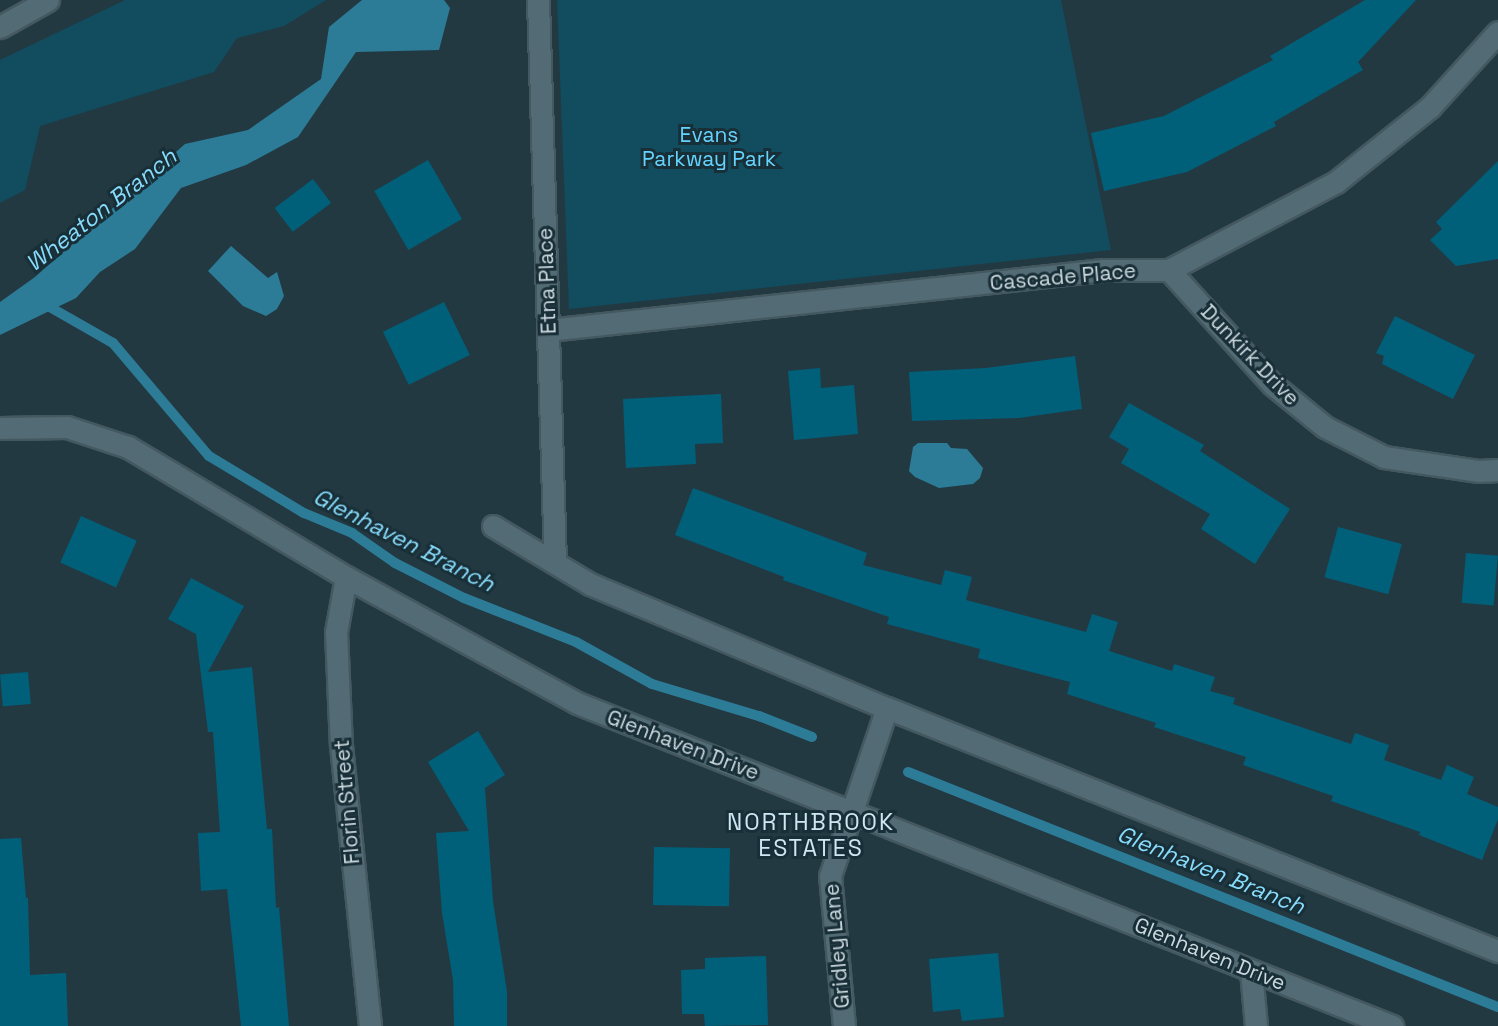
<!DOCTYPE html>
<html>
<head>
<meta charset="utf-8">
<style>
  body { margin:0 }
  #map { position:relative; width:1498px; height:1026px; overflow:hidden; background:#233942; font-family:"Space Grotesk",sans-serif }
  div>[style] { position:absolute }
  .green>* { inset:0; background:#114c5f }
  .water>* { inset:0; background:#2c7c97 }
  .stream>* { height:10px; margin:-5px; padding:0 5px; transform-origin:5px; border-radius:5px; background:#2c7c97 }
  .building>* { inset:0; background:#00607a; transform-origin:0 0 }
  .roads { filter:drop-shadow(2px 0 #445860) drop-shadow(-2px 0 #445860) drop-shadow(0 2px #445860) drop-shadow(0 -2px #445860) }
  .street>* { height:21px; margin:-10.5px; padding:0 10.5px; transform-origin:10.5px; border-radius:10.5px; background:#536b74 }
  span { translate:-50% -50%; white-space:nowrap; text-align:center; line-height:1.15; -webkit-text-stroke:6px #192f38; paint-order:stroke }
  .park-label { font-size:21px; color:#64d4fd }
  .street-label { font-size:21px; color:#ccdadf }
  .water-label { font-size:23px; color:#87dbfb; font-style:italic }
  .neighbourhood-label { font-size:23px; color:#cde8f3; letter-spacing:2px }
</style>
</head>
<body>
<div id="map">
  <div class="green">
    <i style="clip-path:polygon(125px 0,326px 0,284px 26px,237px 38px,214px 72px,40px 126px,25px 190px,0 203px,0 60px)"></i>
    <i style="clip-path:polygon(557px 0,1061px 0,1111px 250px,569px 309px)"></i>
  </div>
  <div class="water">
    <i style="clip-path:polygon(362px 0,444px 0,450px 8px,439px 50px,356px 52px,298px 137px,246px 165px,181px 188px,135px 249px,100px 272px,76px 298px,0 335px,0 302px,35px 277px,185px 144px,248px 130px,321px 79px,329px 27px)"></i>
    <i style="clip-path:polygon(231px 246px,268px 278px,277px 272px,284px 296px,277px 309px,266px 316px,243px 306px,208px 271px)"></i>
    <i style="clip-path:polygon(918px 443px,947px 443px,951px 448px,967px 449px,983px 468px,980px 478px,973px 484px,939px 488px,915px 477px,909px 471px,913px 447px)"></i>
  </div>
  <div class="stream">
    <i style="left:41px;top:302px;width:83px;rotate:29.7deg"></i>
    <i style="left:113px;top:343px;width:148px;rotate:49.7deg"></i>
    <i style="left:209px;top:456px;width:111px;rotate:31deg"></i>
    <i style="left:304px;top:513px;width:52px;rotate:22.6deg"></i>
    <i style="left:352px;top:533px;width:52px;rotate:34.9deg"></i>
    <i style="left:395px;top:563px;width:77px;rotate:26.9deg"></i>
    <i style="left:464px;top:598px;width:120px;rotate:21.4deg"></i>
    <i style="left:576px;top:642px;width:87px;rotate:28.9deg"></i>
    <i style="left:652px;top:684px;width:112px;rotate:16.7deg"></i>
    <i style="left:759px;top:716px;width:57px;rotate:21.6deg"></i>
    <i style="left:908px;top:772px;width:635px;rotate:21.72deg"></i>
  </div>
  <div class="building">
    <i style="clip-path:polygon(1365px 0,1416px 0,1358px 62px,1363px 70px,1274px 122px,1276px 126px,1187px 172px,1104px 191px,1091px 133px,1164px 116px,1273px 60px,1270px 56px)"></i>
    <i style="left:428px;top:160px;width:68px;height:62px;rotate:60deg"></i>
    <i style="clip-path:polygon(1498px 161px,1498px 259px,1456px 266px,1430px 240px,1442px 229px,1436px 222px)"></i>
    <i style="left:313px;top:179px;width:30px;height:48px;rotate:53deg"></i>
    <i style="left:444px;top:302px;width:59px;height:68px;rotate:64deg"></i>
    <i style="clip-path:polygon(1395px 316px,1475px 355px,1453px 399px,1382px 364px,1384px 356px,1376px 353px)"></i>
    <i style="clip-path:polygon(1075px 356px,1082px 409px,1019px 418px,912px 421px,909px 372px,986px 368px)"></i>
    <i style="clip-path:polygon(820px 368px,821px 388px,854px 385px,858px 434px,794px 440px,788px 371px)"></i>
    <i style="clip-path:polygon(721px 394px,723px 443px,695px 444px,696px 464px,626px 468px,623px 399px)"></i>
    <i style="clip-path:polygon(1129px 403px,1204px 445px,1200px 451px,1290px 509px,1255px 564px,1201px 529px,1210px 514px,1121px 463px,1129px 449px,1109px 437px)"></i>
    <i style="clip-path:polygon(693px 488px,867px 553px,863px 565px,941px 585px,945px 570px,972px 577px,966px 600px,1086px 632px,1092px 614px,1118px 622px,1109px 651px,1172px 671px,1174px 664px,1215px 677px,1210px 691px,1235px 698px,1233px 704px,1351px 744px,1355px 733px,1389px 745px,1384px 760px,1441px 780px,1447px 765px,1474px 777px,1467px 794px,1498px 807px,1498px 819px,1482px 860px,1419px 835px,1420px 832px,1331px 801px,1333px 796px,1243px 765px,1246px 757px,1154px 727px,1156px 723px,1067px 694px,1070px 682px,978px 658px,980px 649px,887px 624px,889px 617px,783px 580px,784px 577px,675px 535px)"></i>
    <i style="left:81px;top:516px;width:61px;height:51px;rotate:24deg"></i>
    <i style="left:1338px;top:527px;width:66px;height:52px;rotate:15deg"></i>
    <i style="left:1466px;top:553px;width:32px;height:50px;rotate:5deg"></i>
    <i style="clip-path:polygon(191px 578px,244px 606px,208px 672px,252px 667px,267px 829px,272px 829px,276px 908px,279px 907px,289px 1026px,241px 1026px,227px 889px,201px 891px,198px 833px,220px 832px,213px 732px,208px 732px,196px 634px,168px 619px)"></i>
    <i style="left:28px;top:672px;width:32px;height:28px;rotate:85deg"></i>
    <i style="clip-path:polygon(478px 731px,505px 775px,485px 788px,493px 901px,507px 992px,507px 1026px,454px 1026px,453px 980px,442px 913px,436px 833px,469px 831px,428px 762px)"></i>
    <i style="clip-path:polygon(21px 838px,26px 898px,28px 898px,30px 975px,66px 973px,68px 1026px,0 1026px,0 839px)"></i>
    <i style="left:654px;top:847px;width:76px;height:58px;rotate:1deg"></i>
    <i style="clip-path:polygon(998px 953px,1004px 1017px,962px 1021px,960px 1009px,933px 1012px,929px 959px)"></i>
    <i style="clip-path:polygon(766px 956px,768px 1025px,705px 1026px,704px 1014px,682px 1014px,681px 970px,705px 969px,705px 958px)"></i>
  </div>
  <div class="roads">
    <div class="street">
      <i style="left:538px;top:0;width:562px;rotate:88.27deg"></i>
      <i style="left:0;top:27px;width:55px;rotate:-29.4deg"></i>
      <i style="left:1169px;top:270px;width:154px;rotate:47.9deg"></i>
      <i style="left:1272px;top:384px;width:68px;rotate:39.1deg"></i>
      <i style="left:1325px;top:427px;width:66px;rotate:27deg"></i>
      <i style="left:1384px;top:457px;width:96px;rotate:8.4deg"></i>
      <i style="left:1479px;top:471px;width:19px;rotate:-3deg"></i>
      <i style="left:548px;top:330px;width:558px;rotate:-6.17deg"></i>
      <i style="left:1103px;top:270px;width:66px"></i>
      <i style="left:1169px;top:270px;width:189px;rotate:-27.8deg"></i>
      <i style="left:1336px;top:182px;width:120px;rotate:-38.6deg"></i>
      <i style="left:1430px;top:107px;width:101px;rotate:-47.8deg"></i>
      <i style="left:0;top:428px;width:67px;rotate:-0.9deg"></i>
      <i style="left:67px;top:427px;width:64px;rotate:18.2deg"></i>
      <i style="left:128px;top:447px;width:254px;rotate:30.8deg"></i>
      <i style="left:346px;top:577px;width:263px;rotate:28.6deg"></i>
      <i style="left:577px;top:703px;width:877px;rotate:21.62deg"></i>
      <i style="left:493px;top:526px;width:113px;rotate:30.9deg"></i>
      <i style="left:590px;top:584px;width:322px;rotate:22.7deg"></i>
      <i style="left:887px;top:708px;width:658px;rotate:21.69deg"></i>
      <i style="left:346px;top:577px;width:56px;rotate:100.3deg"></i>
      <i style="left:336px;top:632px;width:113px;rotate:87.5deg"></i>
      <i style="left:341px;top:745px;width:282px;rotate:84.1deg"></i>
      <i style="left:1251px;top:971px;width:55px;rotate:84.8deg"></i>
      <i style="left:844px;top:1026px;width:151px;rotate:-95.3deg"></i>
      <i style="left:830px;top:876px;width:177px;rotate:-71.3deg"></i>
    </div>
  </div>
  <div class="park-label">
    <span style="left:709px;top:147px">Evans<br>Parkway Park</span>
  </div>
  <div class="street-label">
    <span style="left:1063px;top:277px;rotate:-5deg">Cascade Place</span>
    <span style="left:547px;top:281px;rotate:-92deg">Etna Place</span>
    <span style="left:1250px;top:355px;rotate:46deg">Dunkirk Drive</span>
    <span style="left:683px;top:745px;rotate:21deg">Glenhaven Drive</span>
    <span style="left:347px;top:802px;rotate:-95deg">Florin Street</span>
    <span style="left:837px;top:946px;rotate:-95deg">Gridley Lane</span>
    <span style="left:1210px;top:954px;rotate:22deg">Glenhaven Drive</span>
  </div>
  <div class="water-label">
    <span style="left:101px;top:210px;rotate:-38deg">Wheaton Branch</span>
    <span style="left:404px;top:540px;rotate:27deg">Glenhaven Branch</span>
    <span style="left:1211px;top:870px;rotate:22deg">Glenhaven Branch</span>
  </div>
  <div class="neighbourhood-label">
    <span style="left:811px;top:835px">NORTHBROOK<br>ESTATES</span>
  </div>
</div>
</body>
</html>
